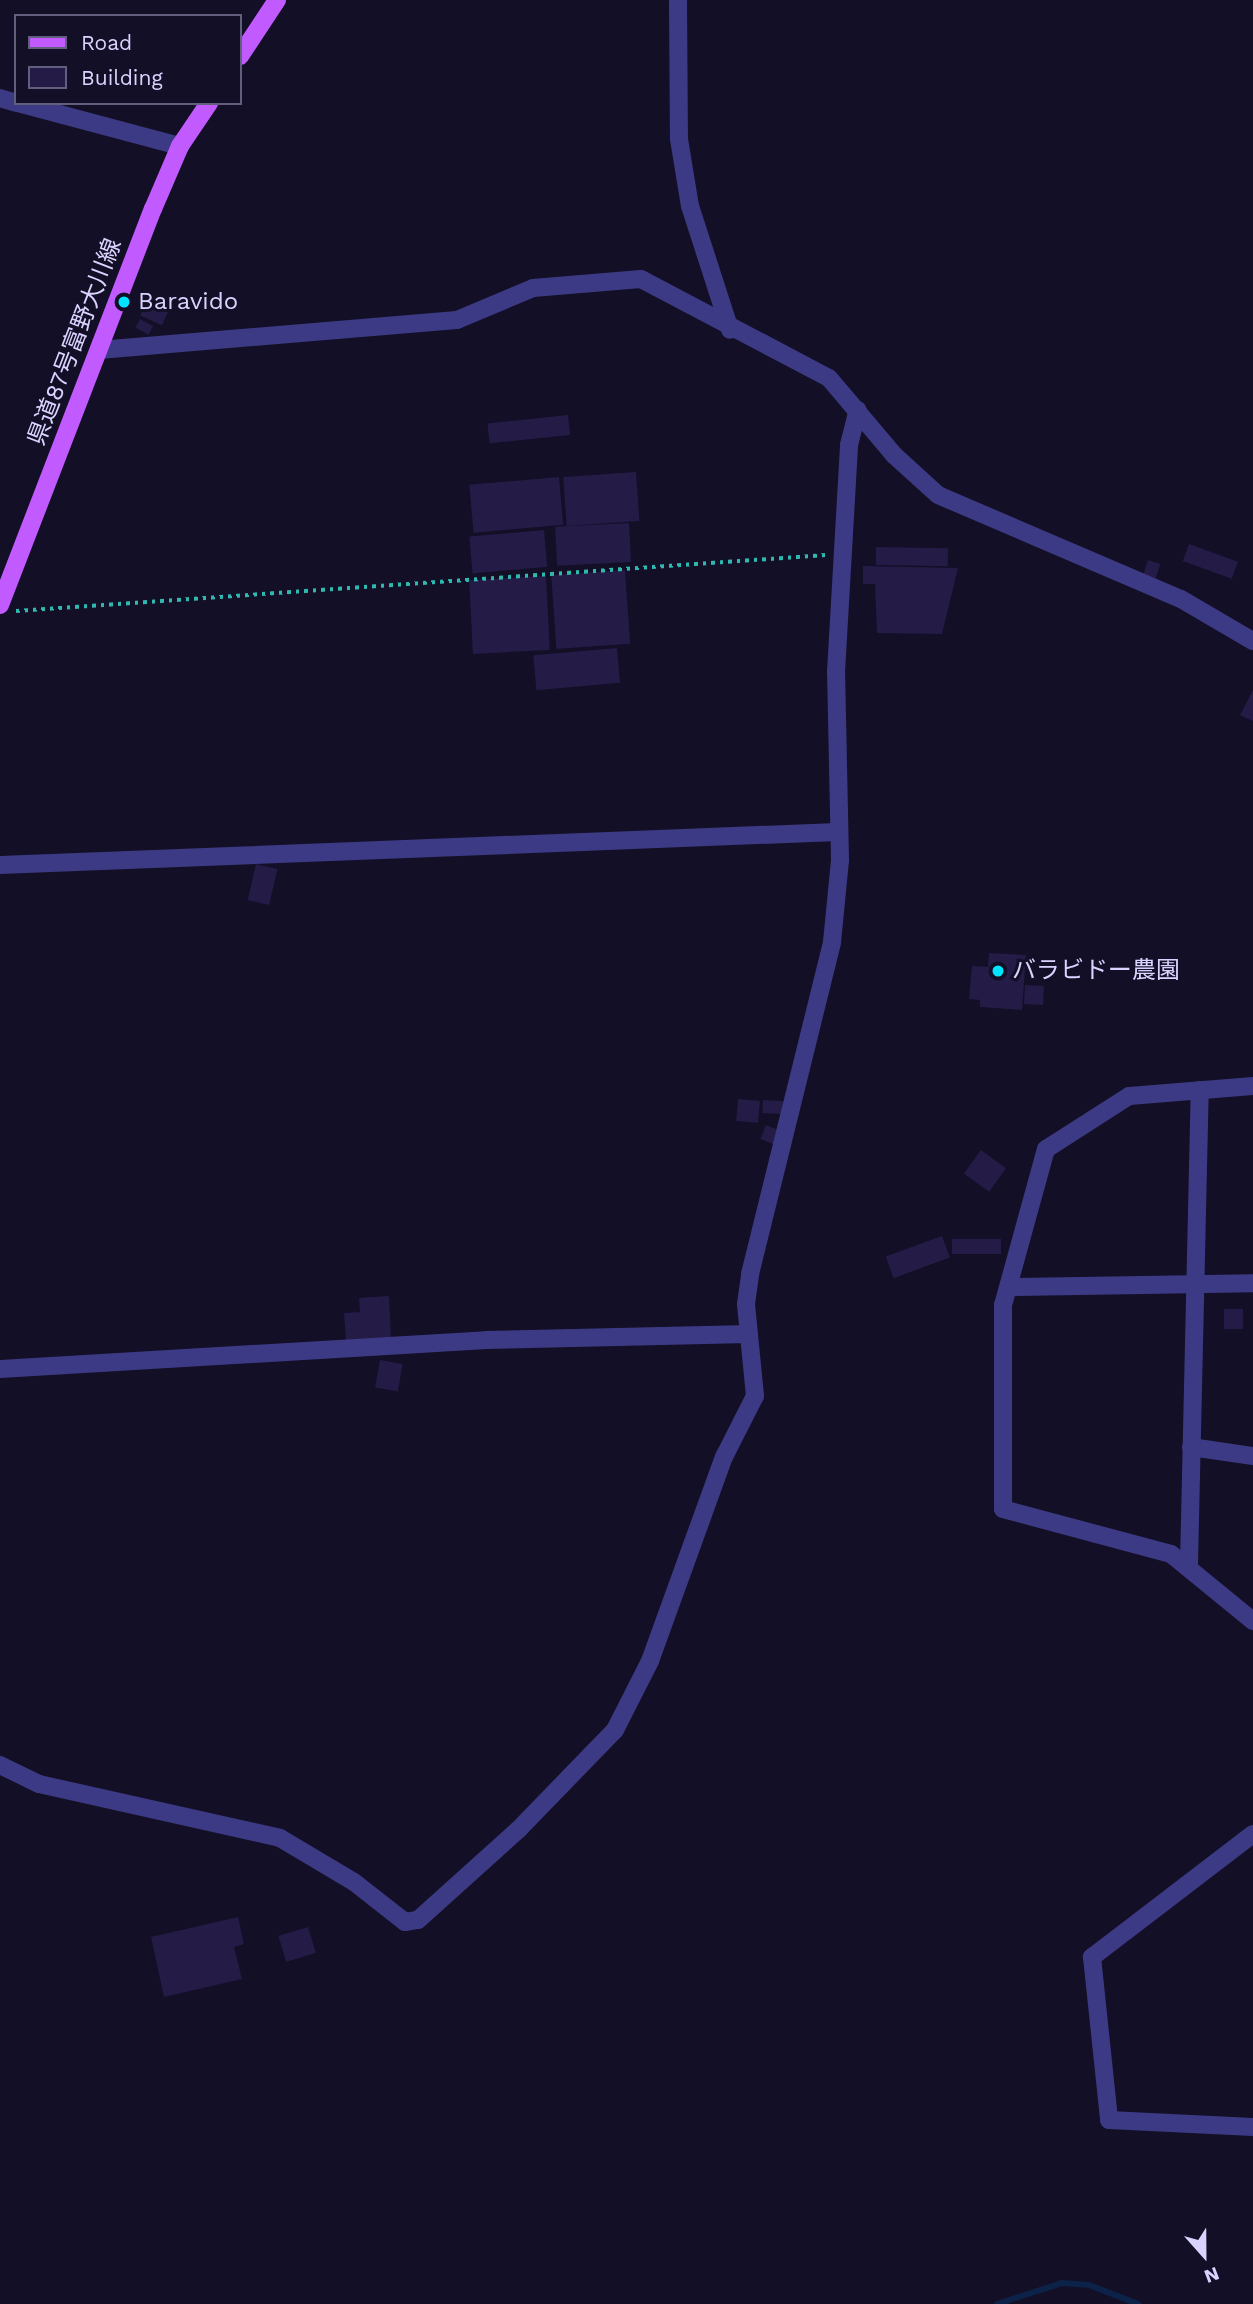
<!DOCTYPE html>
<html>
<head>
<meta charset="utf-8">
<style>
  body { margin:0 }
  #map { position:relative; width:1253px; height:2304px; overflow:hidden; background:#130f26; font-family:"Work Sans","Noto Sans JP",sans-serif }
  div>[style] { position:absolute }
  .stream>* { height:6px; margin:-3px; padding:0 3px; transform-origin:3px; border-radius:3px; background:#0c2248 }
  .building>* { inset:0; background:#241b47; transform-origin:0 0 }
  .path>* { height:3.5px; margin-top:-1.75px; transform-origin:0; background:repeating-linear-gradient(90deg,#2fb8b0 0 3.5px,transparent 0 8.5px) }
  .minor>* { height:18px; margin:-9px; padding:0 9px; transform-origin:9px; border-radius:9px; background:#3d3a85 }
  .primary>* { height:18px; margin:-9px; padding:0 9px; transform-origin:9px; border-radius:9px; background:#c25bff }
  .dots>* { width:19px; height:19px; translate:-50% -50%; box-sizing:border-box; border:4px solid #130f26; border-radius:50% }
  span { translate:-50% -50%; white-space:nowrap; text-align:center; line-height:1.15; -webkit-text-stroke:6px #130f26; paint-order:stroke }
  .poi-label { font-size:24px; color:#d9d4ff }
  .left { translate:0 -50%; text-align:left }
  .street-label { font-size:24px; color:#d9d4ff }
  .legend { position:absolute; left:14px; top:14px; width:228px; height:91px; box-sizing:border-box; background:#130f26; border:2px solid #625e7d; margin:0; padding:9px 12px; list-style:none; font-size:21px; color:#d9d4ff }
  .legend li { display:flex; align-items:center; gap:14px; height:35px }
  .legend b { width:35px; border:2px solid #625e7d }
  .north { position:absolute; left:1169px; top:2220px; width:70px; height:70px; -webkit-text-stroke:5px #130f26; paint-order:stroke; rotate:159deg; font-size:19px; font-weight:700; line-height:28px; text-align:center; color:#d9d4ff }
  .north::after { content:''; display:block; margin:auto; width:24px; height:32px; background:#d9d4ff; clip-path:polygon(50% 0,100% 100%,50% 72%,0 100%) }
</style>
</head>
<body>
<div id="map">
  <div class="stream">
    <i style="left:997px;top:2304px;width:68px;rotate:-17.9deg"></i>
    <i style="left:1062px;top:2283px;width:27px;rotate:4deg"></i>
    <i style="left:1089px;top:2285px;width:53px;rotate:21.2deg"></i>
  </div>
  <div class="building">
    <i style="left:147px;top:300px;width:24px;height:17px;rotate:24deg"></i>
    <i style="left:140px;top:319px;width:15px;height:10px;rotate:28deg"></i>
    <i style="left:568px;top:415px;width:20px;height:81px;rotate:84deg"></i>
    <i style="left:636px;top:472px;width:49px;height:73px;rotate:86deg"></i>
    <i style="left:559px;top:477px;width:48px;height:90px;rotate:85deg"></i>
    <i style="left:629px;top:523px;width:39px;height:74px;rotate:87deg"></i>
    <i style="left:544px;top:530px;width:37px;height:75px;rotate:85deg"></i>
    <i style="left:1189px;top:544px;width:52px;height:18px;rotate:20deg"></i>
    <i style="left:876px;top:547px;width:72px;height:18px;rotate:1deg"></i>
    <i style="left:1148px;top:560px;width:13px;height:15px;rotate:18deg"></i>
    <i style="clip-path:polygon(863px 566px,958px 568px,942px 634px,877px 633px,875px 584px,863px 584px)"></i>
    <i style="left:625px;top:570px;width:74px;height:74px;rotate:86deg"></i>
    <i style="left:546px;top:576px;width:74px;height:77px;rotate:87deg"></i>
    <i style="left:617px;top:648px;width:35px;height:84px;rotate:85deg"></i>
    <i style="clip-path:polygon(1253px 690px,1253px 721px,1240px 715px)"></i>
    <i style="left:256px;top:864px;width:22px;height:37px;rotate:13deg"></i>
    <i style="clip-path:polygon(989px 953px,1026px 955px,1022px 1010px,980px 1007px,980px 1000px,969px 999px,972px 966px,988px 967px)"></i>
    <i style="left:1025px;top:985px;width:19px;height:19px;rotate:3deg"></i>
    <i style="left:738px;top:1099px;width:22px;height:22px;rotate:5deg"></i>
    <i style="left:763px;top:1100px;width:20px;height:13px;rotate:3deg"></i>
    <i style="left:766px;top:1125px;width:16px;height:15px;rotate:22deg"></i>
    <i style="left:981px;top:1150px;width:31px;height:29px;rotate:36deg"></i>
    <i style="left:942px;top:1236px;width:23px;height:60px;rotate:70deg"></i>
    <i style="left:1001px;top:1239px;width:15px;height:49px;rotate:90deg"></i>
    <i style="clip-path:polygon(389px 1296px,391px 1338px,346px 1341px,344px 1313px,360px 1312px,359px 1298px)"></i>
    <i style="left:1224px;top:1309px;width:19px;height:20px"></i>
    <i style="left:380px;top:1360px;width:23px;height:28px;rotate:10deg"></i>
    <i style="clip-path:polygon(238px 1917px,244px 1944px,234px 1947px,242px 1979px,164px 1997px,151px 1937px)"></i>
    <i style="left:308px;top:1927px;width:27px;height:31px;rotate:73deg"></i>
  </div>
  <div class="path">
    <i style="left:16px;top:611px;width:812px;rotate:-3.95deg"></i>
  </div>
  <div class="minor">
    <i style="left:678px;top:0;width:139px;rotate:89.6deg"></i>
    <i style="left:679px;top:139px;width:68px;rotate:80.7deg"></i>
    <i style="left:690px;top:206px;width:130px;rotate:72.1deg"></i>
    <i style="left:0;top:98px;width:17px;rotate:17deg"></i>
    <i style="left:18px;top:103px;width:168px;rotate:14.9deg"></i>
    <i style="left:99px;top:350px;width:359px;rotate:-4.8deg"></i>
    <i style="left:457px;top:320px;width:82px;rotate:-22.8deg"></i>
    <i style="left:533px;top:288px;width:108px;rotate:-4.8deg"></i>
    <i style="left:641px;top:279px;width:212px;rotate:27.8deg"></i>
    <i style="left:829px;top:378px;width:101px;rotate:49.8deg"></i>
    <i style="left:894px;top:455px;width:59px;rotate:42.3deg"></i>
    <i style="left:938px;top:495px;width:264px;rotate:23.2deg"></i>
    <i style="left:1181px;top:599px;width:83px;rotate:30.3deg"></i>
    <i style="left:0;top:865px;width:838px;rotate:-2.26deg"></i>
    <i style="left:1253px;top:1086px;width:124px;rotate:175.4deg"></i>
    <i style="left:1129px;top:1096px;width:98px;rotate:147.4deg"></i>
    <i style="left:1046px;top:1149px;width:162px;rotate:105.4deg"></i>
    <i style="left:1003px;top:1305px;width:204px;rotate:90deg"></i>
    <i style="left:1003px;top:1509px;width:174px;rotate:15deg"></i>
    <i style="left:1171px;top:1554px;width:106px;rotate:39.3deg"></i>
    <i style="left:1009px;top:1287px;width:244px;rotate:-0.9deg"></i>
    <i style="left:0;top:1369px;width:487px;rotate:-3.4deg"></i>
    <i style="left:486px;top:1340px;width:263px;rotate:-1.3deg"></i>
    <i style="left:1191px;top:1447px;width:63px;rotate:8.3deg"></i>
    <i style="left:1189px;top:1564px;width:474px;rotate:-88.7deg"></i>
    <i style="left:0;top:1765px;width:43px;rotate:26deg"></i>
    <i style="left:39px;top:1784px;width:247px;rotate:12.6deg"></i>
    <i style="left:280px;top:1838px;width:86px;rotate:30.7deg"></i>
    <i style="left:354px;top:1882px;width:65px;rotate:38.1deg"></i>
    <i style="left:405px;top:1922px;width:13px;rotate:-9deg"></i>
    <i style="left:418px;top:1920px;width:135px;rotate:-42deg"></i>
    <i style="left:518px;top:1830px;width:139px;rotate:-45.9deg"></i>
    <i style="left:615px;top:1730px;width:77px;rotate:-63.1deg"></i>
    <i style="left:650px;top:1661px;width:217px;rotate:-70.1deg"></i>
    <i style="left:724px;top:1457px;width:68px;rotate:-63.1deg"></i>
    <i style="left:755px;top:1396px;width:92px;rotate:-95.6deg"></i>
    <i style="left:746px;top:1304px;width:30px;rotate:-82deg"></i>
    <i style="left:750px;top:1274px;width:342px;rotate:-76.1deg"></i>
    <i style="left:832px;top:942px;width:82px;rotate:-84.4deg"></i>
    <i style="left:840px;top:860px;width:188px;rotate:-91.2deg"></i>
    <i style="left:836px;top:672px;width:227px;rotate:-86.7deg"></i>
    <i style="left:849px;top:445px;width:36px;rotate:-76deg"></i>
    <i style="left:1253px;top:1834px;width:203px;rotate:142.6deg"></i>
    <i style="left:1092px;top:1957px;width:164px;rotate:84deg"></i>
    <i style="left:1109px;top:2120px;width:144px;rotate:2.8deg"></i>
  </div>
  <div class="primary">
    <i style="left:240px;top:56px;width:67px;rotate:-56.5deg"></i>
    <i style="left:0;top:605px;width:425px;rotate:-68.9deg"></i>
    <i style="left:153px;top:209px;width:69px;rotate:-66.8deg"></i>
    <i style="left:180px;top:146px;width:52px;rotate:-56deg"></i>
  </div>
  <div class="dots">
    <i style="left:124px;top:302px;background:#00e5ff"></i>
    <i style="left:998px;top:971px;background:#00e5ff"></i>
  </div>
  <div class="poi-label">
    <span class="left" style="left:138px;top:302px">Baravido</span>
    <span class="left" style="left:1012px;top:971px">バラビドー農園</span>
  </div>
  <div class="street-label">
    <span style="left:75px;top:342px;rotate:-69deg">県道87号富野大川線</span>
  </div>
  <ul class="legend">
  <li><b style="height:9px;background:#c25bff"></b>Road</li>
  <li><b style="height:19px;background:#241b47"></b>Building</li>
  </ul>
  <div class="north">N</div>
</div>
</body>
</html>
